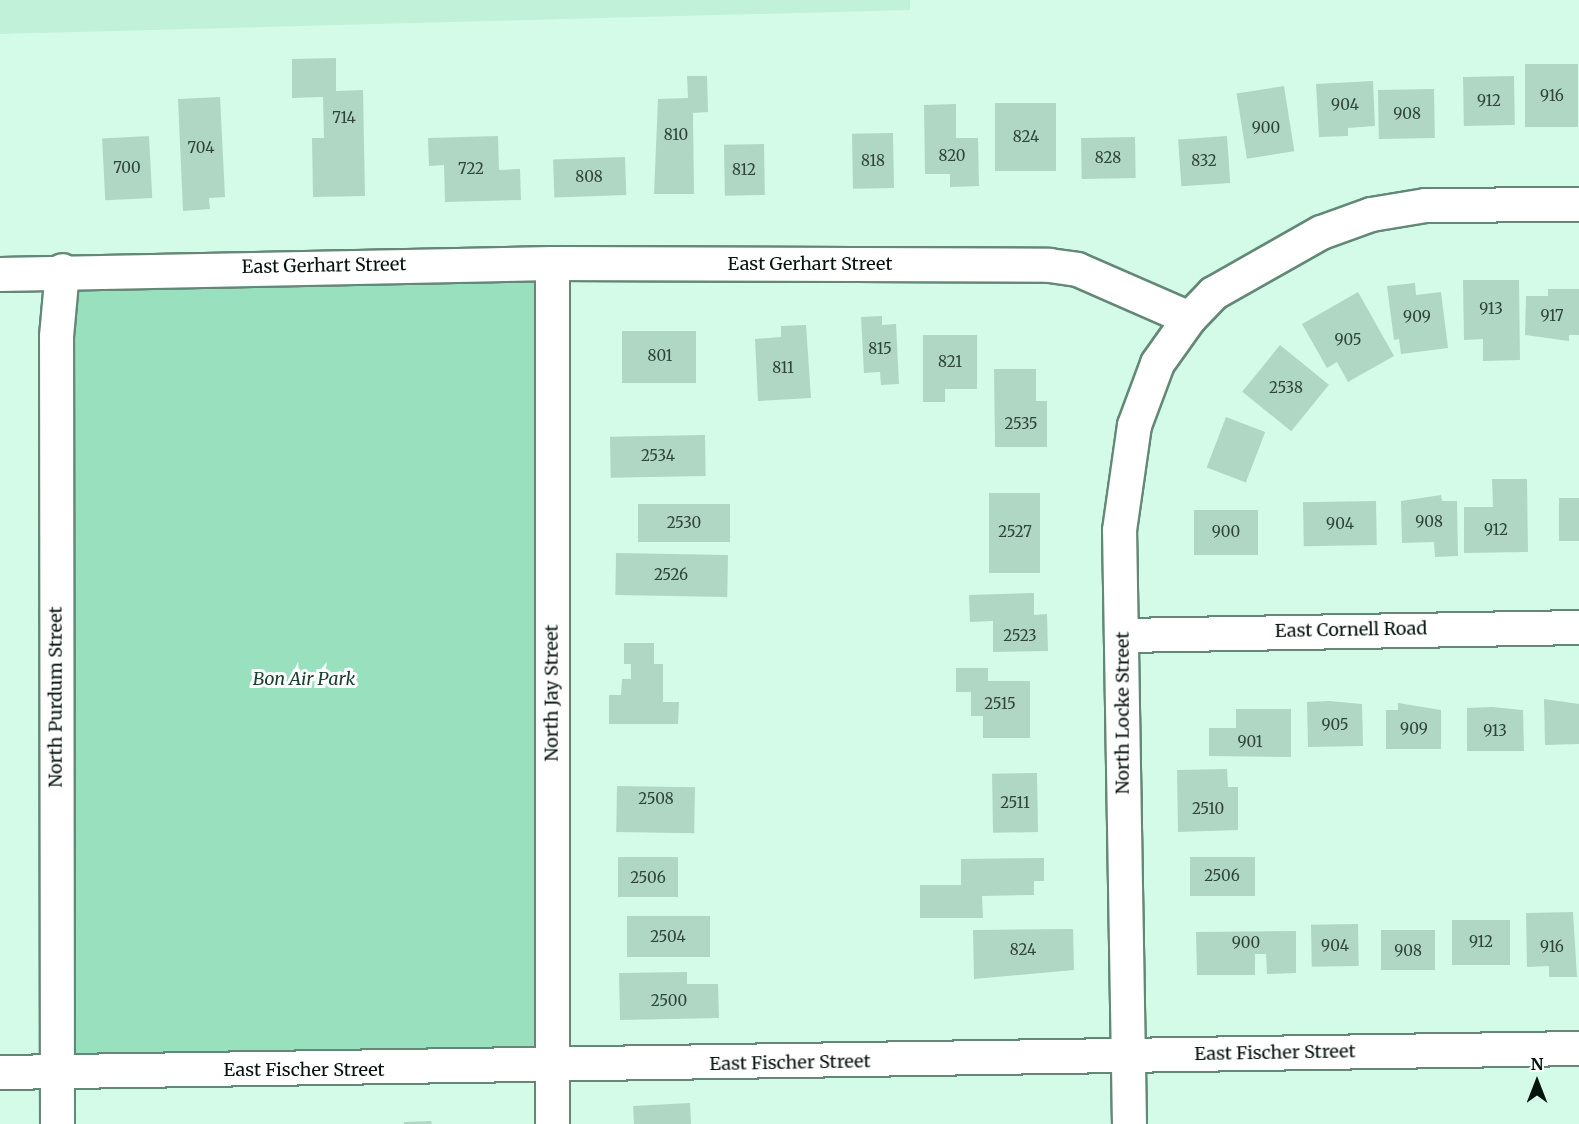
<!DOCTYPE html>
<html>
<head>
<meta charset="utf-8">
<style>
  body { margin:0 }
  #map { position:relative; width:1579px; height:1124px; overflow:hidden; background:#d4fbe8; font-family:Merriweather,serif }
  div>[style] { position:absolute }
  .built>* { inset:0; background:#c1f1d9 }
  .green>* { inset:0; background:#98e0be; transform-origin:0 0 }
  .building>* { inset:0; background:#b0d7c4; transform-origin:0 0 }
  .roads { filter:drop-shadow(2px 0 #648877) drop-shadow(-2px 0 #648877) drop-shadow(0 2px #648877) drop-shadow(0 -2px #648877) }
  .minor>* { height:33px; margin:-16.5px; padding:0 16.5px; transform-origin:16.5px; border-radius:16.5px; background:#fff }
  span { translate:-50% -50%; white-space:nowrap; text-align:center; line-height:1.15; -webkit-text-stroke:6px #fefefe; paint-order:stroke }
  .number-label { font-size:15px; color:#30443b }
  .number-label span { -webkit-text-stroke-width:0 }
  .street-label { font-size:18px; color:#05130d }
  .park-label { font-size:18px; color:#1a4030; font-style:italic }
  .north { position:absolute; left:1507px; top:1052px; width:60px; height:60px; -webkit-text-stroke:4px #fefefe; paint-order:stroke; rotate:0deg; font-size:16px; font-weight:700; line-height:24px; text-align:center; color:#05130d }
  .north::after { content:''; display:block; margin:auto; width:21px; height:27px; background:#05130d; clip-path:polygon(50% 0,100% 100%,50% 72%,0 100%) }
</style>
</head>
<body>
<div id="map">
  <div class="built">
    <i style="clip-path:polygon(0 0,910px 0,910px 10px,0 34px)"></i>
  </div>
  <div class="green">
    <i style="left:552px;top:263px;width:804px;height:490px;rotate:90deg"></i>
  </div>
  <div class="building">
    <i style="clip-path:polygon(336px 58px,336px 91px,363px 90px,365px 196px,313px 197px,312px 138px,324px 138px,323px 97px,292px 98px,292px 59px)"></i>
    <i style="left:1578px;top:64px;width:63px;height:53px;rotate:90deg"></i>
    <i style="clip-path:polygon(687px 76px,707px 76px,708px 112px,693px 113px,694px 194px,654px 194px,658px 99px,688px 98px)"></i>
    <i style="left:1514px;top:76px;width:49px;height:51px;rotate:89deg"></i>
    <i style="clip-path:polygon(1373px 81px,1375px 126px,1348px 128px,1348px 136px,1319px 137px,1316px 84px)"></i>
    <i style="left:1284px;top:86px;width:66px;height:48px;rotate:81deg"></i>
    <i style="left:1434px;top:89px;width:49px;height:56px;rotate:89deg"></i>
    <i style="clip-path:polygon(220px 97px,225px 197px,209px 198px,210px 209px,183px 211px,178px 99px)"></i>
    <i style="left:1056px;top:103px;width:68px;height:61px;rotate:90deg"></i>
    <i style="clip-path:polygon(956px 104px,956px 138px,978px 138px,979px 186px,950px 187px,950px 174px,925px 174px,924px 105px)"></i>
    <i style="left:893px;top:133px;width:55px;height:41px;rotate:89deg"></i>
    <i style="left:149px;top:136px;width:62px;height:47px;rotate:87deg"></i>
    <i style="clip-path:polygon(498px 136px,499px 170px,520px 169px,521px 200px,445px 202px,444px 165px,429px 166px,428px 138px)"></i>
    <i style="left:1227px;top:136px;width:47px;height:49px;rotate:86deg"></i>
    <i style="left:1135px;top:137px;width:41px;height:54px;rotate:89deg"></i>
    <i style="left:764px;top:144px;width:51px;height:40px;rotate:89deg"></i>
    <i style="left:625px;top:157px;width:38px;height:72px;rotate:88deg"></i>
    <i style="clip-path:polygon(1463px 280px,1519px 280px,1520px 360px,1483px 361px,1483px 339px,1464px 340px)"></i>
    <i style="clip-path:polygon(1415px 283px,1416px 295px,1441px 292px,1448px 348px,1401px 354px,1399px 339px,1394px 340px,1387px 286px)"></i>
    <i style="clip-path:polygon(1548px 289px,1579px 289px,1579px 335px,1569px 335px,1569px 341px,1525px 335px,1526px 296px,1548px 296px)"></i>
    <i style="clip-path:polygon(1358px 292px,1394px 356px,1348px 382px,1337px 362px,1327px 368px,1302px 324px)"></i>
    <i style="clip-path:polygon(882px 316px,882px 325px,896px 324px,899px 384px,881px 385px,880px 372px,864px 373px,861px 317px)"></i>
    <i style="clip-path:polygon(806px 325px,811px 398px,758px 401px,755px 339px,781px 337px,781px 326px)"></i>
    <i style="left:622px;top:331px;width:74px;height:52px"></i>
    <i style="clip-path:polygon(923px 335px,977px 335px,977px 389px,945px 389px,945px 402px,923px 402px)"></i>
    <i style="left:1280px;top:345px;width:63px;height:60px;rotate:39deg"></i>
    <i style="clip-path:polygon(994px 369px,1036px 369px,1036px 401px,1047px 401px,1047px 447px,995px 447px)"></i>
    <i style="left:1226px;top:417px;width:42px;height:54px;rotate:21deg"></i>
    <i style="left:705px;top:435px;width:41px;height:95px;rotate:89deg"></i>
    <i style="clip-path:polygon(1492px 479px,1527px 479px,1528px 552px,1464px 553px,1464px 507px,1493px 507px)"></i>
    <i style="left:989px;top:493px;width:51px;height:80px"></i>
    <i style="clip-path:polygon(1441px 495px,1442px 501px,1457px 501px,1458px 556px,1435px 557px,1434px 542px,1402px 543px,1401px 501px)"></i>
    <i style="left:1559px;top:498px;width:20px;height:43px"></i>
    <i style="left:1376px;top:501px;width:44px;height:73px;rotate:89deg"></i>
    <i style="left:638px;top:504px;width:92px;height:38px"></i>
    <i style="left:1194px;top:510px;width:64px;height:45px"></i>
    <i style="left:616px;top:553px;width:112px;height:42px;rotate:1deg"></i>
    <i style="clip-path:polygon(1034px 593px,1034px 615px,1047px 614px,1048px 651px,993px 652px,993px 621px,970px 622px,969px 595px)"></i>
    <i style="clip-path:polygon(624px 643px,654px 643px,654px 664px,663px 664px,663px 702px,679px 702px,678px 724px,609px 724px,609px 695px,621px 695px,622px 679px,631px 679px,631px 664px,624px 664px)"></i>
    <i style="clip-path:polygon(956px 668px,988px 668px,988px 681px,1030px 681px,1030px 738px,983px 738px,983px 716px,971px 716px,971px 692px,956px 692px)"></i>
    <i style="clip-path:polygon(1544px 699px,1579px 704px,1579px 744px,1545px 745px)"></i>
    <i style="clip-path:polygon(1329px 701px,1362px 704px,1363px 746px,1308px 747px,1307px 702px)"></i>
    <i style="clip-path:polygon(1398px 703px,1441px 710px,1441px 749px,1386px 749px,1386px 710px,1398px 710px)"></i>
    <i style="clip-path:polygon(1492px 707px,1523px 710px,1524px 751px,1467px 751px,1467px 708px)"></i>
    <i style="clip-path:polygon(1236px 709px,1291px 709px,1291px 757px,1209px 756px,1209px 728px,1236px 728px)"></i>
    <i style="clip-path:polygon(1227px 769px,1228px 787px,1238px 787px,1238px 830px,1178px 832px,1177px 770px)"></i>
    <i style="left:1037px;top:773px;width:59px;height:45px;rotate:89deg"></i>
    <i style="left:617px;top:786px;width:78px;height:46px;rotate:1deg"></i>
    <i style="left:678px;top:857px;width:40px;height:60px;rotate:90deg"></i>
    <i style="left:1190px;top:857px;width:65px;height:39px"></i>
    <i style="clip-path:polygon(1044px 858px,1044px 881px,1034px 881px,1034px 895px,982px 896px,983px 918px,920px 918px,920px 885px,961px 885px,961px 859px)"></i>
    <i style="clip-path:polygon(1573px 912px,1577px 977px,1549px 977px,1549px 966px,1527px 967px,1526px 913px)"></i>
    <i style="left:627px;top:916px;width:83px;height:41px"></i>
    <i style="left:1452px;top:920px;width:58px;height:45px"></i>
    <i style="left:1358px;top:924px;width:42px;height:47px;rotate:89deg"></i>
    <i style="clip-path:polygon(1073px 929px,1074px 970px,974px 979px,973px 930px)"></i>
    <i style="left:1435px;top:930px;width:40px;height:54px;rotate:90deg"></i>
    <i style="clip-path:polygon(1296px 931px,1296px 973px,1267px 974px,1266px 954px,1255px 954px,1255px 975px,1197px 975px,1196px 932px)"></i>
    <i style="clip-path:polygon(687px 972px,687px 984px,718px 984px,719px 1018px,620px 1020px,619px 973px)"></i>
    <i style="left:690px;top:1103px;width:21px;height:57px;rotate:87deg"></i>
    <i style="clip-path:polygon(431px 1121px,432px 1124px,404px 1124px,404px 1122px)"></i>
  </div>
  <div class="roads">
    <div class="minor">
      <i style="left:552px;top:263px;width:861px;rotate:90deg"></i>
      <i style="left:0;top:274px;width:552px;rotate:-1.14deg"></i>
      <i style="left:552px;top:263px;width:497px;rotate:0.2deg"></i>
      <i style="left:1049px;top:265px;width:28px;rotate:8deg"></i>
      <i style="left:1077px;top:269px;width:122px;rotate:23.6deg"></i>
      <i style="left:1189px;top:318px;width:35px;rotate:-46deg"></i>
      <i style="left:1213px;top:293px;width:124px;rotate:-29.5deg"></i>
      <i style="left:1321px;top:232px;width:53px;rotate:-19.8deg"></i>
      <i style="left:1371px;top:214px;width:55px;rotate:-9.5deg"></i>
      <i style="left:1425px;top:205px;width:154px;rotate:-0.4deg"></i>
      <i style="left:1123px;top:635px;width:456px;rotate:-1deg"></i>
      <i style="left:0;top:1072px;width:1579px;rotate:-0.87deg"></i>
      <i style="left:57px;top:1124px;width:788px;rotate:-90.07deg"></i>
      <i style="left:56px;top:336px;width:66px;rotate:-84.8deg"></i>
      <i style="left:1129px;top:1124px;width:594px;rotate:-90.96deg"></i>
      <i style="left:1119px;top:530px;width:106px;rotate:-81.9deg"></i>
      <i style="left:1134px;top:425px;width:66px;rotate:-69.6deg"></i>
      <i style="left:1157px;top:363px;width:55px;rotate:-54.6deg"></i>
    </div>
  </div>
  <div class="number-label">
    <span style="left:1552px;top:96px">916</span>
    <span style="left:1489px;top:101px">912</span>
    <span style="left:1345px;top:105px">904</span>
    <span style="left:1407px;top:114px">908</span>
    <span style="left:344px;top:118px">714</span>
    <span style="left:1266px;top:128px">900</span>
    <span style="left:676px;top:135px">810</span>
    <span style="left:1026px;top:137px">824</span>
    <span style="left:201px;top:148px">704</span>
    <span style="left:952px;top:156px">820</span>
    <span style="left:1108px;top:158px">828</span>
    <span style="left:873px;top:161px">818</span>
    <span style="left:1204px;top:161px">832</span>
    <span style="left:127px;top:168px">700</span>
    <span style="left:471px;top:169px">722</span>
    <span style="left:744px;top:170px">812</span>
    <span style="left:589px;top:177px">808</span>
    <span style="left:1491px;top:309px">913</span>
    <span style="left:1552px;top:316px">917</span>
    <span style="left:1417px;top:317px">909</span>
    <span style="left:1348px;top:340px">905</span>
    <span style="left:880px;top:349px">815</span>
    <span style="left:660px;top:356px">801</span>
    <span style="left:950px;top:362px">821</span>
    <span style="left:783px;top:368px">811</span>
    <span style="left:1286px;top:388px">2538</span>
    <span style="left:1021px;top:424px">2535</span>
    <span style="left:658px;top:456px">2534</span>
    <span style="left:1429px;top:522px">908</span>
    <span style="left:684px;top:523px">2530</span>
    <span style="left:1340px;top:524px">904</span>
    <span style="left:1496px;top:530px">912</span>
    <span style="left:1015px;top:532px">2527</span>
    <span style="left:1226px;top:532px">900</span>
    <span style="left:671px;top:575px">2526</span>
    <span style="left:1020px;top:636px">2523</span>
    <span style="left:1000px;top:704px">2515</span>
    <span style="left:1335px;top:725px">905</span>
    <span style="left:1414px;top:729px">909</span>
    <span style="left:1495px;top:731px">913</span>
    <span style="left:1250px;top:742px">901</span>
    <span style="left:656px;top:799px">2508</span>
    <span style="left:1015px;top:803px">2511</span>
    <span style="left:1208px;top:809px">2510</span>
    <span style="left:1222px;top:876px">2506</span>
    <span style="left:648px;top:878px">2506</span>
    <span style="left:668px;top:937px">2504</span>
    <span style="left:1481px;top:942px">912</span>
    <span style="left:1246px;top:943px">900</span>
    <span style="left:1335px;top:946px">904</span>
    <span style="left:1552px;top:947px">916</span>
    <span style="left:1023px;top:950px">824</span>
    <span style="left:1408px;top:951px">908</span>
    <span style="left:669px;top:1001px">2500</span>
  </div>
  <div class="street-label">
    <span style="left:810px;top:264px">East Gerhart Street</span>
    <span style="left:324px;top:266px;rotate:-1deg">East Gerhart Street</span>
    <span style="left:1351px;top:630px;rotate:-1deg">East Cornell Road</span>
    <span style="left:552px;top:693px;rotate:-90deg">North Jay Street</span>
    <span style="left:56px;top:697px;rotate:-90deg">North Purdum Street</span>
    <span style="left:1123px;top:713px;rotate:-90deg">North Locke Street</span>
    <span style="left:1275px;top:1053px;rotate:-1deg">East Fischer Street</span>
    <span style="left:790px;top:1063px;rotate:-1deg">East Fischer Street</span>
    <span style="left:304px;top:1070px">East Fischer Street</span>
  </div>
  <div class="park-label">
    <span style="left:304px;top:679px">Bon Air Park</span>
  </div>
  <div class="north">N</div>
</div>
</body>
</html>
